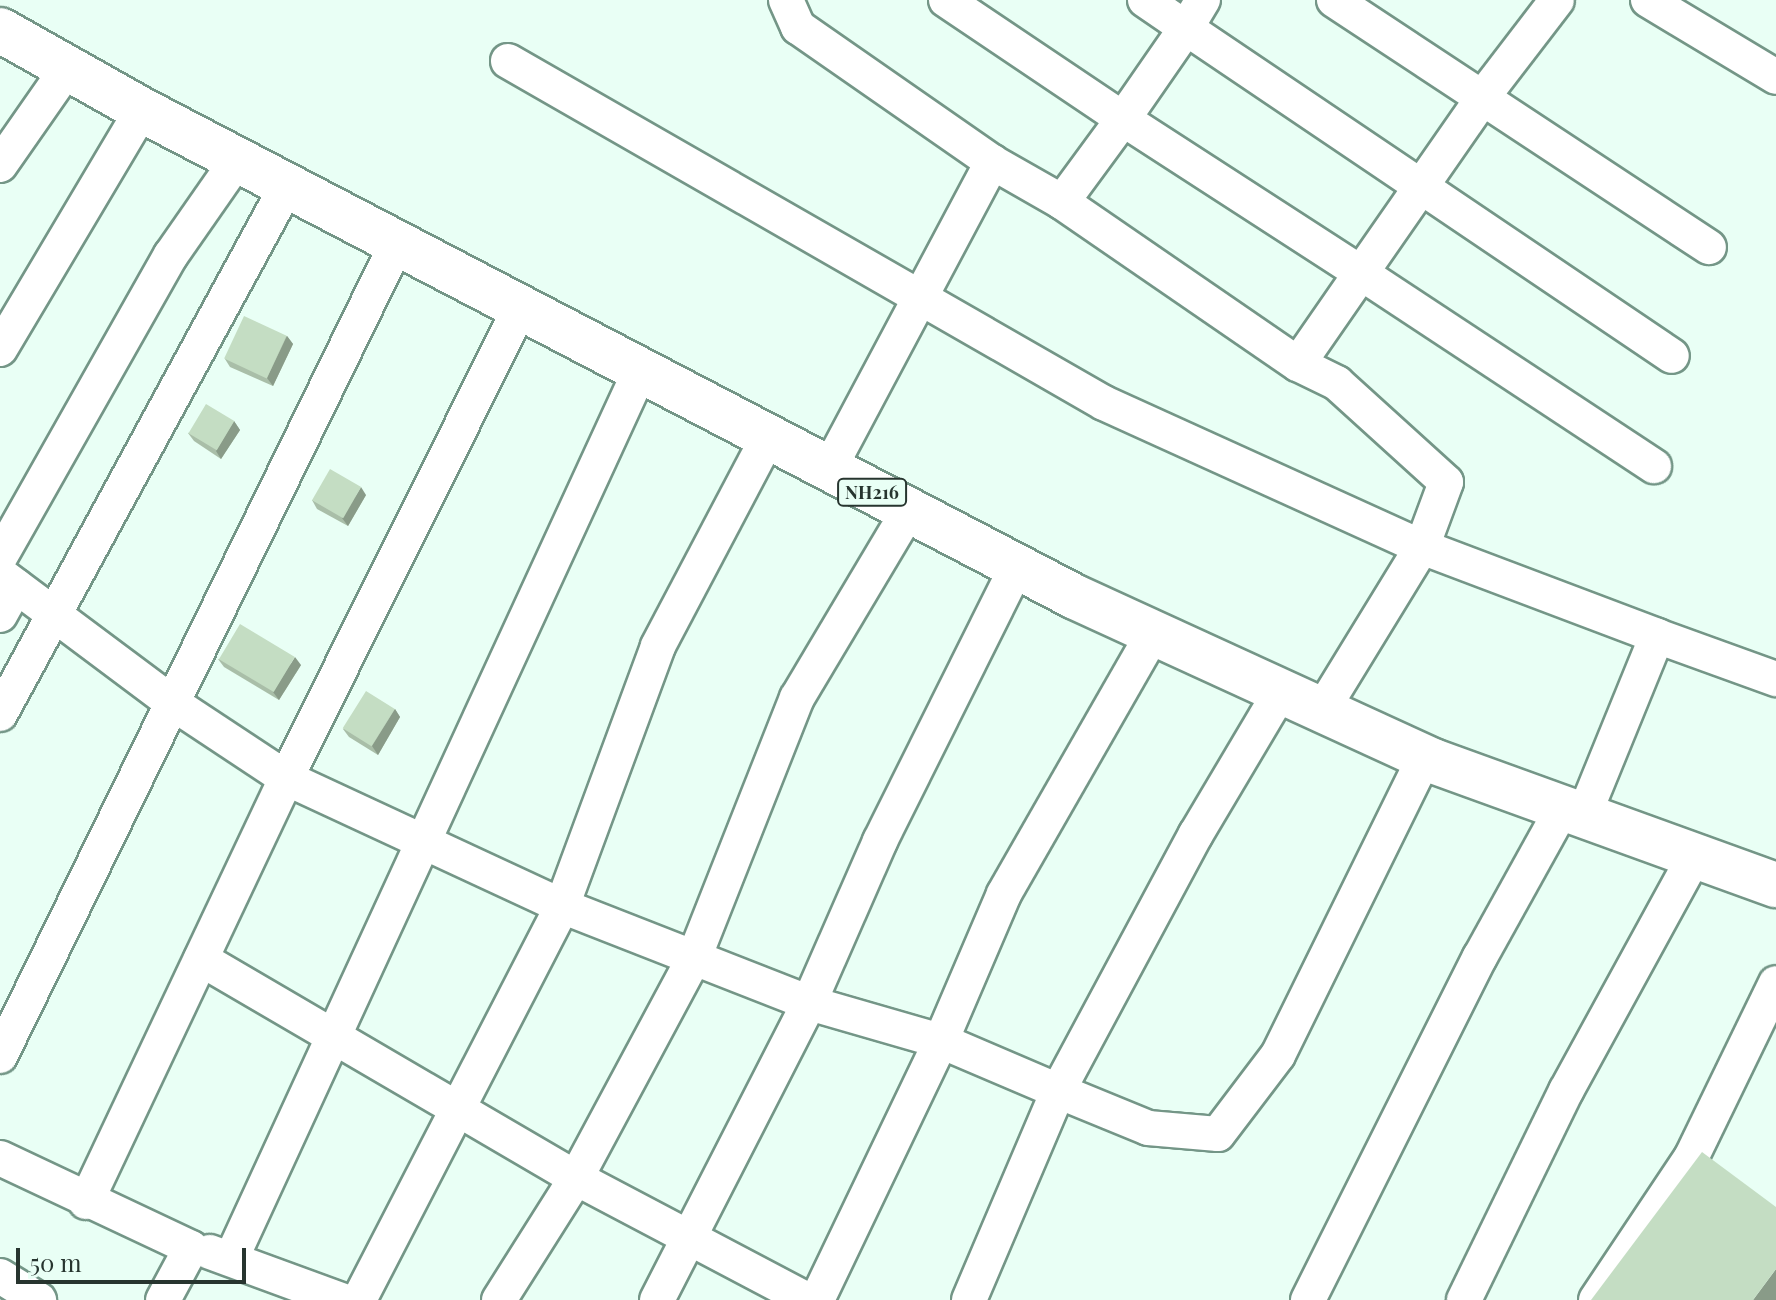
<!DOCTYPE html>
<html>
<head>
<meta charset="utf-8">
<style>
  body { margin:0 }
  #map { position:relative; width:1776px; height:1300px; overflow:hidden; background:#e9fff5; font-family:"Playfair Display",serif }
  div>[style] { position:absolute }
  .roads { filter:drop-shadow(2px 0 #749687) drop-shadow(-2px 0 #749687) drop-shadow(0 2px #749687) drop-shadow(0 -2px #749687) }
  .minor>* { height:34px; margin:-17px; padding:0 17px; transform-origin:17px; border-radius:17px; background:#fff }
  .highway>* { height:44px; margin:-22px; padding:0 22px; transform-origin:22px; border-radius:22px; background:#fff }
  .wall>* { inset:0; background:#a9bea8 }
  .shaded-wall>* { inset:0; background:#899b88 }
  .building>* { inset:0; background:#c4ddc3; transform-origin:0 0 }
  span { translate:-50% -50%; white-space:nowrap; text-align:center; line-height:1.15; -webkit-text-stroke:6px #e9fff5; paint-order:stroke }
  .shield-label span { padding:2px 6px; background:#e9fff5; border:2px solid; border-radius:6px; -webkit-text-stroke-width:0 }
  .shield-label { font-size:18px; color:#27352f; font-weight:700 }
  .scale { position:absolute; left:16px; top:1248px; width:230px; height:36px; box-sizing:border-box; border:4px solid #27352f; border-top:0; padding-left:10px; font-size:24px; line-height:28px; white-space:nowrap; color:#27352f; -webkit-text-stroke:6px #e9fff5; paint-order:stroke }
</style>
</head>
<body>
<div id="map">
  <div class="roads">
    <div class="minor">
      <i style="left:786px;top:0;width:30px;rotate:66deg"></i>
      <i style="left:798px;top:27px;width:236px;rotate:34.8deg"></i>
      <i style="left:946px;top:0;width:213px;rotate:33.9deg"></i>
      <i style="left:1123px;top:119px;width:111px;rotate:-55.3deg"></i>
      <i style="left:1186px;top:28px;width:586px;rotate:34.02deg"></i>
      <i style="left:1145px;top:0;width:50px;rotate:34.3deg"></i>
      <i style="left:1186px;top:28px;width:33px;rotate:-59deg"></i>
      <i style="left:1334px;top:0;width:449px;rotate:33.4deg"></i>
      <i style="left:1648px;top:0;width:149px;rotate:31deg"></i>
      <i style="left:508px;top:61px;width:687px;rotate:29.85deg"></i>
      <i style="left:1104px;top:403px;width:349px;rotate:24.4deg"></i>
      <i style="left:1422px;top:547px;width:251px;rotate:20.7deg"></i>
      <i style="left:1657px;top:636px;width:193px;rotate:112.2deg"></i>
      <i style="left:0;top:165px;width:117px;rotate:-55.1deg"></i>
      <i style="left:1062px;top:202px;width:286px;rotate:34.5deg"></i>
      <i style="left:0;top:349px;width:278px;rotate:-59.3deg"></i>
      <i style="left:829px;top:469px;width:348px;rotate:-62deg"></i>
      <i style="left:992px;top:162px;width:81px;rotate:29.7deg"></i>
      <i style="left:1062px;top:202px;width:103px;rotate:-53.7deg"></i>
      <i style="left:1123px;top:119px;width:283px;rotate:32.9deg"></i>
      <i style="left:1361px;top:273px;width:223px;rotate:-55.2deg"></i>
      <i style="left:1488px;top:90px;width:113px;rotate:-52.5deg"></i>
      <i style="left:0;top:557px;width:347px;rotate:-60.5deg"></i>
      <i style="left:171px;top:255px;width:117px;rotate:-55.1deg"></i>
      <i style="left:0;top:574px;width:214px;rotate:36.8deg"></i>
      <i style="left:171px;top:702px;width:138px;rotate:33.5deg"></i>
      <i style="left:286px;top:778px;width:525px;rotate:-63.53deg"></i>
      <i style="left:0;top:615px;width:33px;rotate:-61deg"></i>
      <i style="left:1154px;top:632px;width:302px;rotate:119.8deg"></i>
      <i style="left:1004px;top:894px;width:160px;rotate:113.2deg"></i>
      <i style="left:941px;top:1041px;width:127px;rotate:23.1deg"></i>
      <i style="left:1058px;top:1091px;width:292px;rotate:-61.8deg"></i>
      <i style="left:1196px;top:834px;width:166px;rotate:-59.3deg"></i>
      <i style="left:1657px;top:636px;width:127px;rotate:19.9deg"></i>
      <i style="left:1322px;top:710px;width:191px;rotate:-58.5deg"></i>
      <i style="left:1422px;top:547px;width:69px;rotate:-69.7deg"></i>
      <i style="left:1446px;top:482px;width:147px;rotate:-137.8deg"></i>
      <i style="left:1337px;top:383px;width:43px;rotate:-154deg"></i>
      <i style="left:1298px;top:364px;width:111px;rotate:-55.3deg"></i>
      <i style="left:1361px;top:273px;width:351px;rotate:33.4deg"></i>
      <i style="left:0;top:714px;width:603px;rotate:-61.48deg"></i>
      <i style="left:201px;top:959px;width:434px;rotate:30.3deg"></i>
      <i style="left:576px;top:1178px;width:250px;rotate:-61.8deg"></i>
      <i style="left:694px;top:958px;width:280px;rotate:-68.4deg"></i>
      <i style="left:797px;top:698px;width:219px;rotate:-59.2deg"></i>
      <i style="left:0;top:1056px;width:905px;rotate:-63.97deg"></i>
      <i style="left:0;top:1158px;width:211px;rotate:25.2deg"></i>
      <i style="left:191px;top:1248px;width:59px;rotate:118.3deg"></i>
      <i style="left:86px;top:1202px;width:469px;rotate:-64.7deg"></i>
      <i style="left:286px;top:778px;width:304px;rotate:24.9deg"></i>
      <i style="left:562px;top:906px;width:265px;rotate:21.4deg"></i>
      <i style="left:809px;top:1003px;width:137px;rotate:16.1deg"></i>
      <i style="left:941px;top:1041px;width:287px;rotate:115.6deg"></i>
      <i style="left:210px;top:1252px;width:140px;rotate:20.1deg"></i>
      <i style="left:232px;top:1257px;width:975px;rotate:-65.27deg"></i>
      <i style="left:0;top:1276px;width:46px;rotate:31.6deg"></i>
      <i style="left:359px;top:1300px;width:443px;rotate:-62.7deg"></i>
      <i style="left:562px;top:906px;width:277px;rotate:-69.7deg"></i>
      <i style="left:658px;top:646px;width:236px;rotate:-62.2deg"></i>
      <i style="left:499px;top:1300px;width:144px;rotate:-57.7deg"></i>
      <i style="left:576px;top:1178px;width:261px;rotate:27.8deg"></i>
      <i style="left:657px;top:1300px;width:334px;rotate:-62.9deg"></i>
      <i style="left:809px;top:1003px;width:177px;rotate:-66.3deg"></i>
      <i style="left:880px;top:841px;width:307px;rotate:-63.5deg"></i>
      <i style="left:969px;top:1300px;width:227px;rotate:-66.9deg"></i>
      <i style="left:1058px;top:1091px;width:97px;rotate:22.3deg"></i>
      <i style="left:1148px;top:1128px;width:70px;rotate:4.9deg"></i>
      <i style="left:1218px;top:1134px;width:99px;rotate:-52.8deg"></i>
      <i style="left:1278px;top:1055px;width:333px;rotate:-63.8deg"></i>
      <i style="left:1308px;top:1300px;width:384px;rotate:-63.4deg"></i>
      <i style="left:1480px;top:957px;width:169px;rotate:-61deg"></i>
      <i style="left:1464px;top:1300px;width:233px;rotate:-64deg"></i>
      <i style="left:1566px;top:1091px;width:264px;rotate:-61.3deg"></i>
      <i style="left:1596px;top:1300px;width:173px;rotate:-56.3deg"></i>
      <i style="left:1692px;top:1156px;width:192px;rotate:-64.1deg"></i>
    </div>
    <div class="highway">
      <i style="left:0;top:30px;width:163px;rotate:29.4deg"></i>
      <i style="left:142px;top:110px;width:1052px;rotate:27.56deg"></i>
      <i style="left:1075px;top:597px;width:394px;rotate:24.6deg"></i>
      <i style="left:1433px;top:761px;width:365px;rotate:19.9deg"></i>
    </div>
  </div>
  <div class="wall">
    <i style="clip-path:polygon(287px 336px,293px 344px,273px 386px,230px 367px,225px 359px)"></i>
    <i style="clip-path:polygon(234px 421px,240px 430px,221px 459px,194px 441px,188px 433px)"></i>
    <i style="clip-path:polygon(366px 495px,348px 526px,317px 509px,312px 500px)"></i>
    <i style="clip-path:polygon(218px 659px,301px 665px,279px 700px,224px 667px)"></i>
    <i style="clip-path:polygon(395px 709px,400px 717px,378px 755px,349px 737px,343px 729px)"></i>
  </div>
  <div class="shaded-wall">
    <i style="clip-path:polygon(287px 336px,293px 344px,273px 386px,267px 378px)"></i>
    <i style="clip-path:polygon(234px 421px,240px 430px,221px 459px,216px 451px)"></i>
    <i style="clip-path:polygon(361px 487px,366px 495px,348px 526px,342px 518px)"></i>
    <i style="clip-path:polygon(295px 657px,301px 665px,279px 700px,273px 692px)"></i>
    <i style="clip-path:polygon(395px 709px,400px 717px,378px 755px,372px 746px)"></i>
    <i style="clip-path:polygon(1776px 1269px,1776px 1300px,1753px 1300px)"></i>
  </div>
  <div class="building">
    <i style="left:244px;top:316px;width:47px;height:47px;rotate:25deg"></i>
    <i style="left:206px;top:404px;width:33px;height:34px;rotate:31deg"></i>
    <i style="left:330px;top:469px;width:36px;height:36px;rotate:30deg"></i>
    <i style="left:240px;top:624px;width:64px;height:41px;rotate:31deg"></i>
    <i style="left:366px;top:691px;width:34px;height:44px;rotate:32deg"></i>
    <i style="clip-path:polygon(1702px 1152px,1776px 1207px,1776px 1269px,1753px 1300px,1591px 1300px)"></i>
  </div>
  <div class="shield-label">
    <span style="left:872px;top:492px">NH216</span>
  </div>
  <div class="scale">50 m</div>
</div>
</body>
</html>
